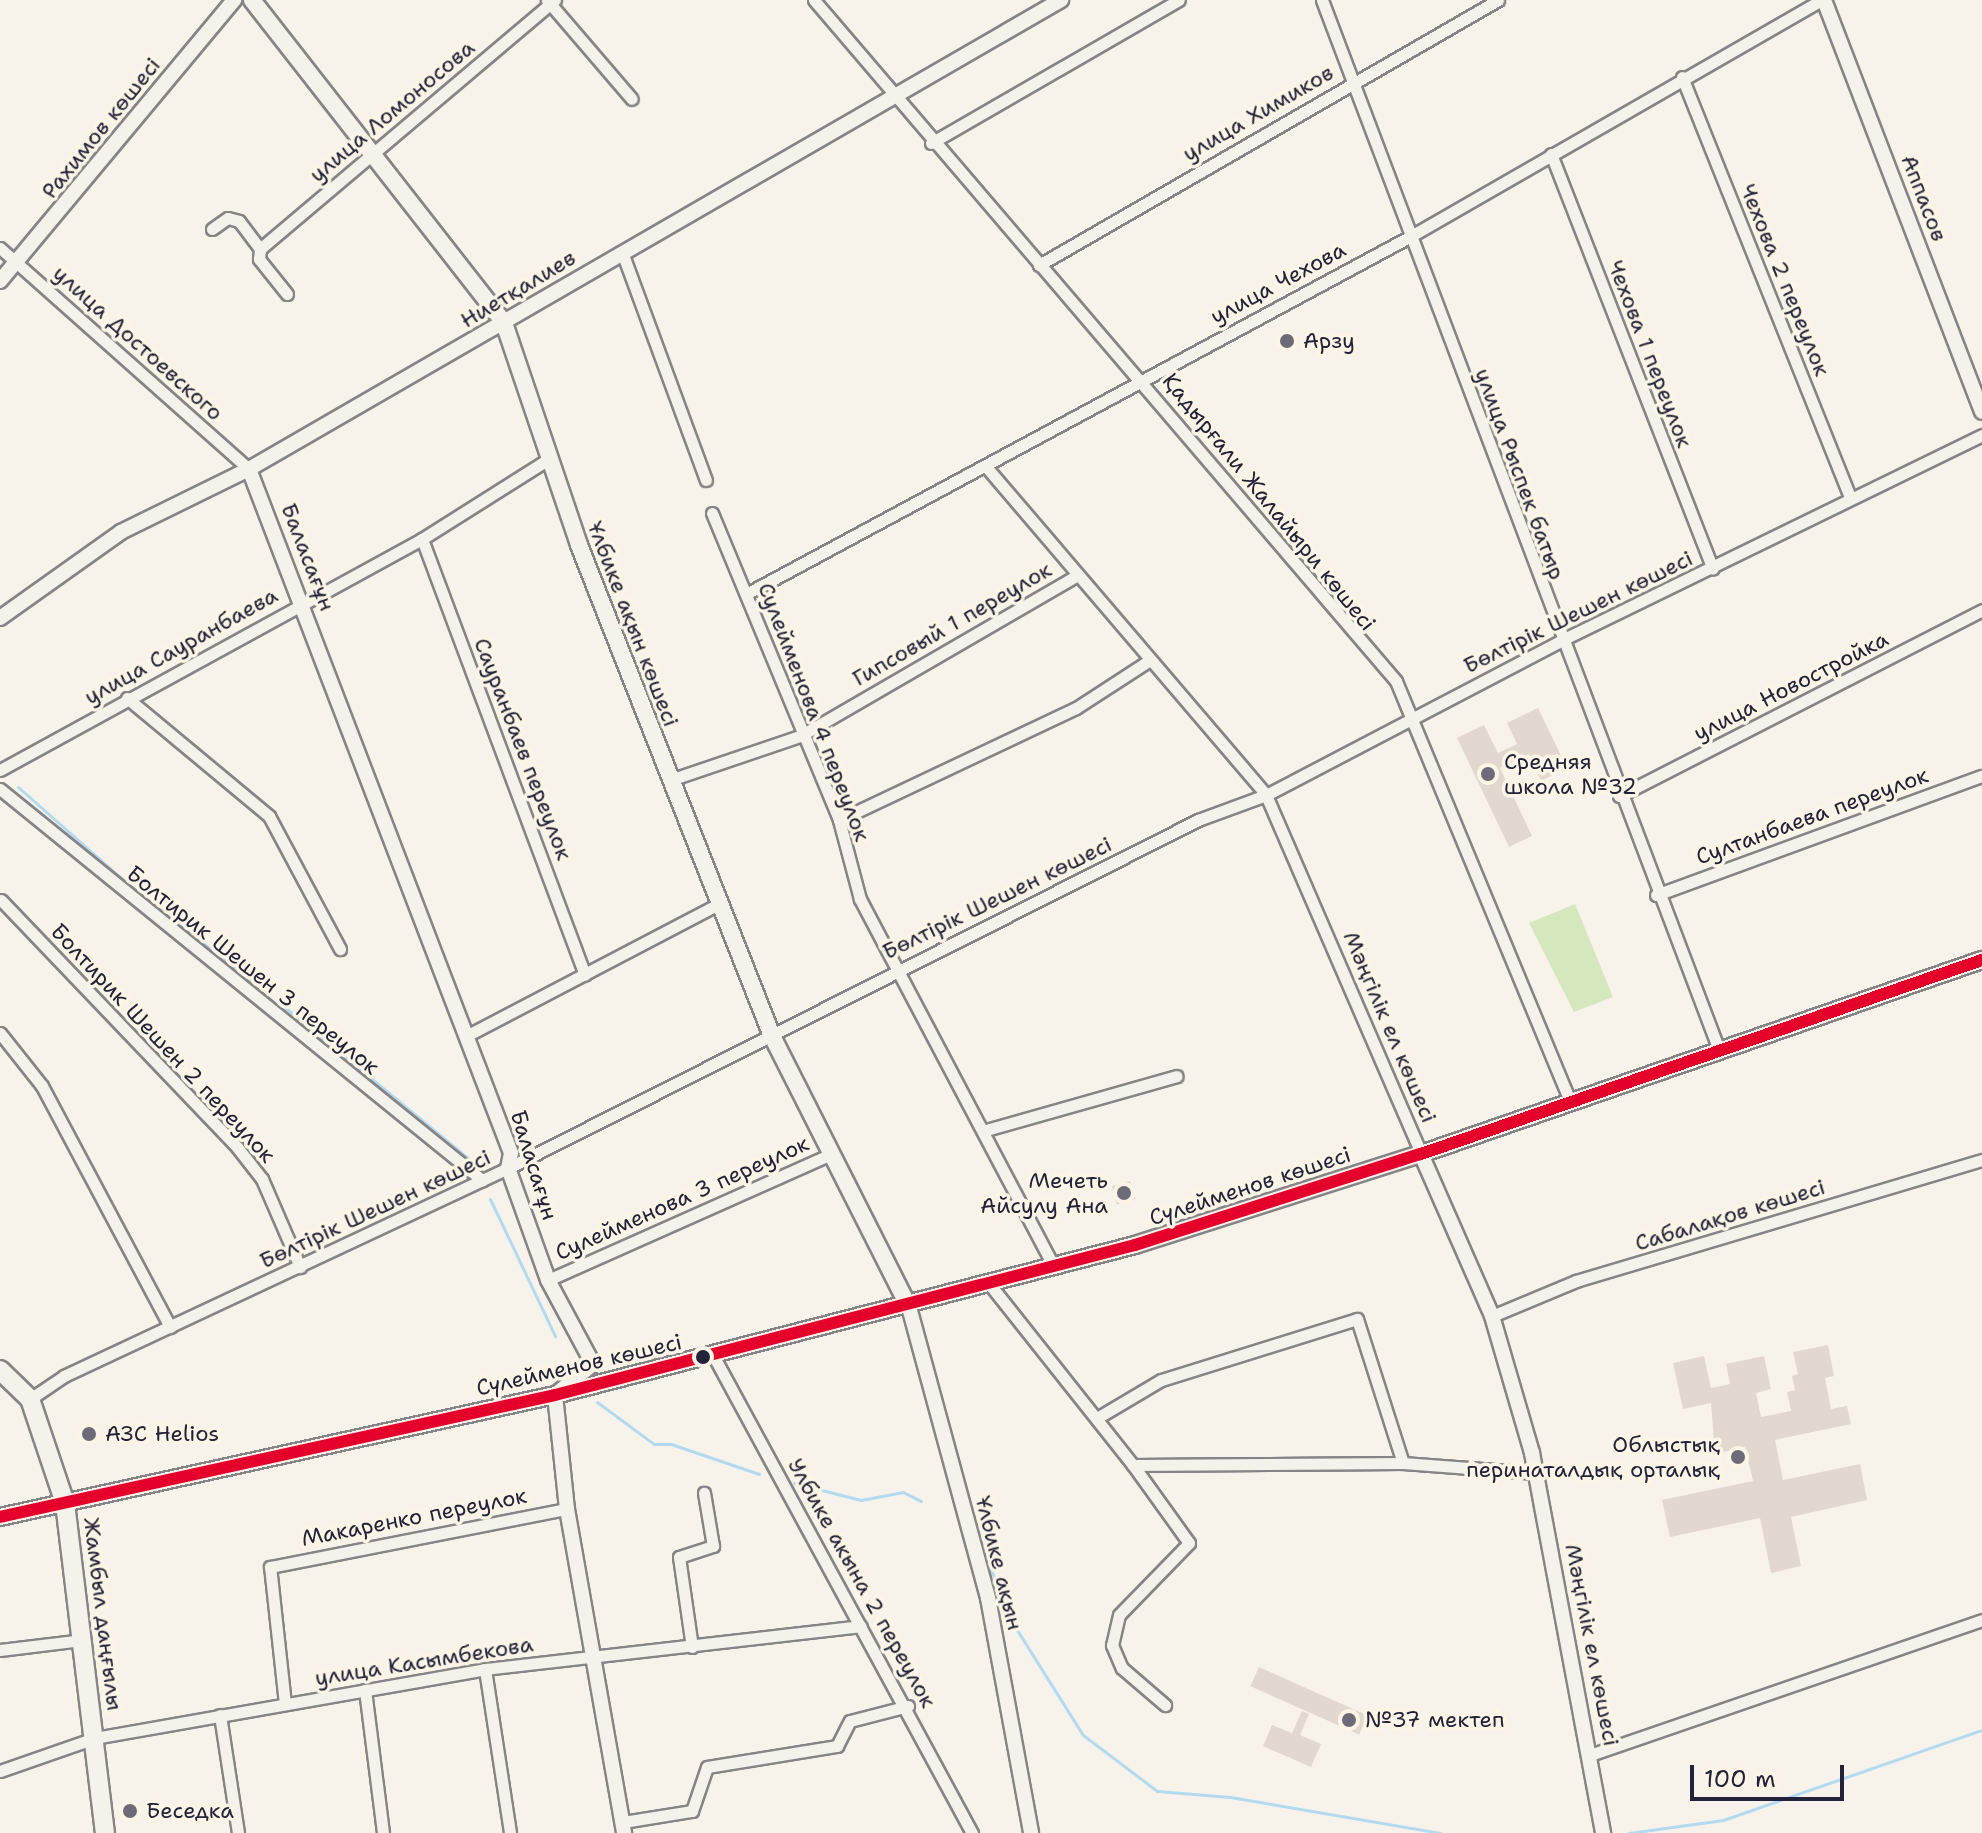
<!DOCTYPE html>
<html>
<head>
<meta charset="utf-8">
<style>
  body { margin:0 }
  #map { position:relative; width:1982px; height:1833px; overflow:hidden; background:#f7f3ea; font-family:"Shantell Sans",sans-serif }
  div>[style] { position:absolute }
  .green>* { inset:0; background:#d5e7bc }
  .stream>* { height:3px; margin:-1.5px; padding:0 1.5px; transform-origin:1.5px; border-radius:1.5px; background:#b2daf1 }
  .building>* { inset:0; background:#e3d8d0; transform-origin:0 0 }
  .roads { filter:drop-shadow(2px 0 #868485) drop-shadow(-2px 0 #868485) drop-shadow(0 2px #868485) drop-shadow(0 -2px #868485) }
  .minor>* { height:11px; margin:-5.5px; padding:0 5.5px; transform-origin:5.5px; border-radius:5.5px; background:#f5f2ec }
  .tertiary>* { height:14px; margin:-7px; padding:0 7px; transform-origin:7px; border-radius:7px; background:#f5f2ec }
  .secondary>* { height:16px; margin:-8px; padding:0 8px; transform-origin:8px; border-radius:8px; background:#f5f2ec }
  .primary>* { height:18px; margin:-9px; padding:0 9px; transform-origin:9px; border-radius:9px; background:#f5f2ec }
  .bus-1>* { height:12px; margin:-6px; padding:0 6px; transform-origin:6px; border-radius:6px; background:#e4002b }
  .dots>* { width:22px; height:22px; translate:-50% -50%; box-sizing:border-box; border:4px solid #fcf5e5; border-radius:50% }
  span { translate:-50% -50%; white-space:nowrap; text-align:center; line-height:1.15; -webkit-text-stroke:7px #fcf5e5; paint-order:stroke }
  .street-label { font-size:22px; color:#22223b }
  .poi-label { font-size:22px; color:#22223b }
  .left { translate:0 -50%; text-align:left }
  .right { translate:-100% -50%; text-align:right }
  .scale { position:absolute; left:1690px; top:1765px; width:154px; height:36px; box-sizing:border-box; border:4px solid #22223b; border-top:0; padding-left:10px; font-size:24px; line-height:28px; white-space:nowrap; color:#22223b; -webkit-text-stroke:6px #fcf5e5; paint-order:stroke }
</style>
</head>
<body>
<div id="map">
  <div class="green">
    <i style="clip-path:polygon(1575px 904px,1613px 997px,1574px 1012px,1529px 923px)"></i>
  </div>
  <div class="stream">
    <i style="left:18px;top:787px;width:164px;rotate:41.5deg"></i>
    <i style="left:141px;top:896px;width:142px;rotate:37.3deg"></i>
    <i style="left:281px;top:1004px;width:253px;rotate:39.5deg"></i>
    <i style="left:490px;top:1199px;width:152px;rotate:64.6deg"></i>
    <i style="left:597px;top:1402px;width:71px;rotate:36.4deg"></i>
    <i style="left:654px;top:1444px;width:17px"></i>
    <i style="left:671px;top:1444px;width:93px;rotate:18.8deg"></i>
    <i style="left:794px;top:1483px;width:69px;rotate:14.2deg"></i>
    <i style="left:861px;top:1500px;width:43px;rotate:-10.8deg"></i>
    <i style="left:903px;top:1492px;width:20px;rotate:27deg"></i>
    <i style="left:990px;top:1567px;width:59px;rotate:68.2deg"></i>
    <i style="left:1012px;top:1622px;width:133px;rotate:57.9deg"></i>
    <i style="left:1083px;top:1735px;width:93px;rotate:37.1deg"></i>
    <i style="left:1157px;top:1791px;width:73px;rotate:4.7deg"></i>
    <i style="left:1230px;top:1797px;width:213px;rotate:9.7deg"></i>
    <i style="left:1629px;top:1833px;width:95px;rotate:-7.9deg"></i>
    <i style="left:1723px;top:1820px;width:274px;rotate:-19.2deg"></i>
  </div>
  <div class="building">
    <i style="clip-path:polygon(1538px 708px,1567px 768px,1541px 781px,1529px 754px,1500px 768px,1532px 836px,1509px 847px,1457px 738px,1484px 725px,1498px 753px,1517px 744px,1507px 723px)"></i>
    <i style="left:1130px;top:1181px;width:19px;height:19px;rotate:74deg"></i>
    <i style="clip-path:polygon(1828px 1345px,1834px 1376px,1825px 1378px,1831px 1409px,1847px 1406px,1851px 1424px,1775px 1440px,1783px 1480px,1860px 1464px,1867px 1500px,1791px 1517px,1801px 1566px,1771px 1573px,1760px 1518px,1670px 1537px,1662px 1500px,1753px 1481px,1745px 1447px,1715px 1454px,1711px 1403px,1683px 1409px,1673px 1363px,1704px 1356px,1711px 1388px,1730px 1384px,1726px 1364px,1764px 1356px,1771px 1389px,1756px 1393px,1761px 1417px,1791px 1411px,1787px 1392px,1795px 1390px,1792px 1376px,1798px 1374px,1793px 1352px)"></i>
    <i style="left:1259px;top:1667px;width:119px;height:21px;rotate:24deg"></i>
    <i style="clip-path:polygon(1302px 1711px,1309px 1714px,1300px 1735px,1321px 1744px,1311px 1767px,1263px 1746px,1272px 1725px,1292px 1733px)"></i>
  </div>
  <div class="roads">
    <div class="minor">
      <i style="left:547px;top:0;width:130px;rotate:49.4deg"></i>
      <i style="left:814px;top:0;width:896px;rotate:49.48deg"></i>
      <i style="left:1396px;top:681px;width:457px;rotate:67.5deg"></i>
      <i style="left:1322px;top:0;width:1123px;rotate:69.29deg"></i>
      <i style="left:1682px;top:77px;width:453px;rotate:68.2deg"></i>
      <i style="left:931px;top:143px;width:286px;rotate:-30deg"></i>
      <i style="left:1551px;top:154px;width:445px;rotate:68.7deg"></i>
      <i style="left:212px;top:229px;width:19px;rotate:-35deg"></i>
      <i style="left:228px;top:218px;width:11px;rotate:15deg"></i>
      <i style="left:239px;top:221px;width:35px;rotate:53deg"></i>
      <i style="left:0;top:248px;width:333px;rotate:41.6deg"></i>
      <i style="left:622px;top:252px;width:243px;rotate:69.8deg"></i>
      <i style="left:1039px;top:265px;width:530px;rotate:-30deg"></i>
      <i style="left:287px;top:294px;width:45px;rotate:-128.7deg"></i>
      <i style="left:259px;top:259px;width:10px;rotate:-84deg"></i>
      <i style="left:260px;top:249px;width:386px;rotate:-40.2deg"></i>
      <i style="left:988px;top:469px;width:428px;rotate:49.5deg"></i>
      <i style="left:1266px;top:795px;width:391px;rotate:66.6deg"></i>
      <i style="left:712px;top:513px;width:332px;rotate:67.5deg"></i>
      <i style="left:839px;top:820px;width:82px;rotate:75.1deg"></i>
      <i style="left:860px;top:899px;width:416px;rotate:62.2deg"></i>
      <i style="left:422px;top:539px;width:465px;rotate:69.5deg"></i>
      <i style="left:748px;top:593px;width:753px;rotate:-28.3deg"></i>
      <i style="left:1411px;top:236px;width:474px;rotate:-29.9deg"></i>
      <i style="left:127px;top:698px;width:185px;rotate:39.7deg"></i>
      <i style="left:269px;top:816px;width:151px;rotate:61.9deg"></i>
      <i style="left:0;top:770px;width:481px;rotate:-28.7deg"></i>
      <i style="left:422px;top:539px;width:148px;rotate:-32.3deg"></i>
      <i style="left:670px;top:780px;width:137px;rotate:-18.7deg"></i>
      <i style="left:800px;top:736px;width:321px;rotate:-30.1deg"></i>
      <i style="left:0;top:789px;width:621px;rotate:39.05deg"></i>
      <i style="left:1619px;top:796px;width:408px;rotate:-27.1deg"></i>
      <i style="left:839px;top:820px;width:262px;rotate:-25.3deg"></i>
      <i style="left:1076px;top:708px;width:88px;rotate:-33deg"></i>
      <i style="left:1656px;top:895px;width:347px;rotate:-20.1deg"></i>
      <i style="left:1px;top:900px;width:342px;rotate:46.3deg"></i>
      <i style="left:237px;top:1147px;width:41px;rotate:52deg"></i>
      <i style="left:262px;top:1179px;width:96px;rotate:66.6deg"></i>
      <i style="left:0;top:1033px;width:68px;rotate:51.6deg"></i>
      <i style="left:42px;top:1086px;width:273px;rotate:62deg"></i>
      <i style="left:466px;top:1036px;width:284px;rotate:-27.6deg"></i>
      <i style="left:986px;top:1130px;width:198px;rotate:-15.8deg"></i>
      <i style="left:548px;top:1280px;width:310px;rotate:-24deg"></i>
      <i style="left:991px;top:1286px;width:228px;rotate:51.6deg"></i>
      <i style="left:1133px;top:1465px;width:270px;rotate:-0.4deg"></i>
      <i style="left:1403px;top:1463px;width:133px;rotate:4.3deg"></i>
      <i style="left:1492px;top:1316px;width:91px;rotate:-22.6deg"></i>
      <i style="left:1576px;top:1281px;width:424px;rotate:-16.6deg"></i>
      <i style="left:713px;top:1355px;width:544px;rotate:61.55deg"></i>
      <i style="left:30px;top:1399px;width:41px;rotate:-34.1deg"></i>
      <i style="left:64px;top:1376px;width:490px;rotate:-25.1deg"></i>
      <i style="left:508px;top:1168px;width:773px;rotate:-26.76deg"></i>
      <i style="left:1198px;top:820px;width:72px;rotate:-20.2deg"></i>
      <i style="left:1266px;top:795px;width:332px;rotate:-27.6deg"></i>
      <i style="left:1560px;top:641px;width:470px;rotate:-26deg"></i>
      <i style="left:1097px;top:1418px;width:74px;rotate:-30.7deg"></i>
      <i style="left:1161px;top:1380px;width:205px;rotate:-17.3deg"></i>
      <i style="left:1357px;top:1319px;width:151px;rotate:72.3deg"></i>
      <i style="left:1133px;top:1465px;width:96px;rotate:54.3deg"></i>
      <i style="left:1189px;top:1543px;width:100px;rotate:134.2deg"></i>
      <i style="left:1119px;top:1615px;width:31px;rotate:103deg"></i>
      <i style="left:1112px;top:1645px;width:25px;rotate:67deg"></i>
      <i style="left:1122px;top:1668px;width:57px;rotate:40.7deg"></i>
      <i style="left:692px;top:1647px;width:91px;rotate:-98.2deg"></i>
      <i style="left:679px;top:1557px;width:36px;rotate:-18deg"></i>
      <i style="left:713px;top:1546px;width:54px;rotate:-99.6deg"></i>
      <i style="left:0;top:1650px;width:84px;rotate:-6.9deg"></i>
      <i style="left:485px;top:1669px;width:166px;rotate:81.3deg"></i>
      <i style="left:365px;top:1690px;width:144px;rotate:82.8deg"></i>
      <i style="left:285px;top:1704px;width:138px;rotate:-96.2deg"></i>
      <i style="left:270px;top:1567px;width:303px;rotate:-11.1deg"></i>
      <i style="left:220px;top:1715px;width:119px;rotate:81.3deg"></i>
      <i style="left:1590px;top:1755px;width:415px;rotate:-19deg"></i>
      <i style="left:0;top:1771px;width:101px;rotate:-19.2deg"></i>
      <i style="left:95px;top:1738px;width:396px;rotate:-10deg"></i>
      <i style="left:485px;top:1669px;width:378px;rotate:-6.5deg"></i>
      <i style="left:623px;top:1822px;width:70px;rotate:-9.1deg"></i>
      <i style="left:692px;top:1811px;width:46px;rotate:-71.2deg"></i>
      <i style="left:707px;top:1767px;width:132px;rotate:-9.2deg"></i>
      <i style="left:837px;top:1746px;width:28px;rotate:-63deg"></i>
      <i style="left:850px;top:1721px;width:60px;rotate:-14.5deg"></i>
    </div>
    <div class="tertiary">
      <i style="left:1824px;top:0;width:441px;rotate:69deg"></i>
      <i style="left:0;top:281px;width:366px;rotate:-50.2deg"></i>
      <i style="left:249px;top:469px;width:732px;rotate:69.04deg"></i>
      <i style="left:511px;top:1153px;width:15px;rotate:101deg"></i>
      <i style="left:508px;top:1168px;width:119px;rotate:70.3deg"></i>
      <i style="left:548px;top:1280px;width:95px;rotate:61.8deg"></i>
      <i style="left:593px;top:1364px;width:49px;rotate:140.8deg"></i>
      <i style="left:555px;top:1395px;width:115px;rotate:84deg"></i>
      <i style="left:567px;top:1509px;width:329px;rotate:80deg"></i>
      <i style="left:0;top:618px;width:148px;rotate:-35.4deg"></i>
      <i style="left:121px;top:532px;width:143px;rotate:-26.2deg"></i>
      <i style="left:249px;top:469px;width:938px;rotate:-30.01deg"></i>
      <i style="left:1421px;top:1154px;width:177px;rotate:66.3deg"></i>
      <i style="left:1492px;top:1316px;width:143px;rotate:73.7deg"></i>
      <i style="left:1532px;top:1453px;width:387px;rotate:79.4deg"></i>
      <i style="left:909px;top:1307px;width:302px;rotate:74.8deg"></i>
      <i style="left:988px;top:1598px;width:239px;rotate:79.6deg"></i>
    </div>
    <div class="secondary">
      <i style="left:252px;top:0;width:410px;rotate:52deg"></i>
      <i style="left:504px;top:323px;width:234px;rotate:71.3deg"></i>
      <i style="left:579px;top:545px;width:528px;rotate:68.54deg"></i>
      <i style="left:772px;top:1036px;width:304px;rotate:63.2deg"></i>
      <i style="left:0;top:1517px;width:568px;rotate:-12.4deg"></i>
      <i style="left:555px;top:1395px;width:599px;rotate:-14.5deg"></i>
      <i style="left:1135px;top:1245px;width:300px;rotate:-17.7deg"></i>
      <i style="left:1421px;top:1154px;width:594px;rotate:-19.08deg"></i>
    </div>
    <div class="primary">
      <i style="left:0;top:1370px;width:42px;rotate:44deg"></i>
      <i style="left:30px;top:1399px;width:110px;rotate:71.4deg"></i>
      <i style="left:65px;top:1503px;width:332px;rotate:83.1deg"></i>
    </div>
  </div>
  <div class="bus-1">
    <i style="left:0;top:1517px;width:568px;rotate:-12.4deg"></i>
    <i style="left:555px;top:1395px;width:599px;rotate:-14.5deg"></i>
    <i style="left:1135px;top:1245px;width:300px;rotate:-17.7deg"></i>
    <i style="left:1421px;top:1154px;width:594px;rotate:-19.08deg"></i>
  </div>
  <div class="dots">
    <i style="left:1287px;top:341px;background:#6d6b78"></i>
    <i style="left:1488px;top:774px;background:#6d6b78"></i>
    <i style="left:1124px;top:1193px;background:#6d6b78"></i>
    <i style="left:703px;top:1357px;background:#22223b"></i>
    <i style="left:89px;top:1434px;background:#6d6b78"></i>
    <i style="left:1738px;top:1457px;background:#6d6b78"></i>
    <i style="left:1349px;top:1720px;background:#6d6b78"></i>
    <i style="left:130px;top:1811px;background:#6d6b78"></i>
  </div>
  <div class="street-label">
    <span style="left:392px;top:111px;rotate:-40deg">улица Ломоносова</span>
    <span style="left:1258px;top:113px;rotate:-30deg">улица Химиков</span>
    <span style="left:101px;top:128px;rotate:-51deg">Рахимов көшесі</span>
    <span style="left:1924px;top:198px;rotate:69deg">Аппасов</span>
    <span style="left:1785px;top:280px;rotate:68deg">Чехова 2 переулок</span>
    <span style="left:1278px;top:283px;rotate:-28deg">улица Чехова</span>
    <span style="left:518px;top:289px;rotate:-31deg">Ниетқалиев</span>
    <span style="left:138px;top:343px;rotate:42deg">улица Достоевского</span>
    <span style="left:1650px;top:354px;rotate:69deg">Чехова 1 переулок</span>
    <span style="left:1520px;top:474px;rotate:70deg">улица Рыспек батыр</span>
    <span style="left:1269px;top:502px;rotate:51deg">Қадырғали Жалайыри көшесі</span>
    <span style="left:308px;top:557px;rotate:69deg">Баласағұн</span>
    <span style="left:1578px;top:612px;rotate:-26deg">Бөлтірік Шешен көшесі</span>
    <span style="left:633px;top:624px;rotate:69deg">Ұлбике ақын көшесі</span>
    <span style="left:952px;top:624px;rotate:-30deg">Гипсовый 1 переулок</span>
    <span style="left:181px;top:646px;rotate:-29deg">улица Сауранбаева</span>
    <span style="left:1791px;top:686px;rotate:-27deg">улица Новостройка</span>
    <span style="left:814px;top:712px;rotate:69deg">Сулейменова 4 переулок</span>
    <span style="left:523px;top:749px;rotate:69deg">Сауранбаев переулок</span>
    <span style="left:1812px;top:816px;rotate:-20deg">Султанбаева переулок</span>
    <span style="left:997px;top:898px;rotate:-26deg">Бөлтірік Шешен көшесі</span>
    <span style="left:253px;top:970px;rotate:39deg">Болтирик Шешен 3 переулок</span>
    <span style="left:1390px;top:1027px;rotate:67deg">Мәңгілік ел көшесі</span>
    <span style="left:163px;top:1043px;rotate:47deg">Болтирик Шешен 2 переулок</span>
    <span style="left:534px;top:1165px;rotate:73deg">Баласағұн</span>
    <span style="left:1250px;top:1186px;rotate:-18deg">Сүлейменов көшесі</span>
    <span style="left:682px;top:1198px;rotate:-24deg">Сулейменова 3 переулок</span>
    <span style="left:375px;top:1209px;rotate:-25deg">Бөлтірік Шешен көшесі</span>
    <span style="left:1730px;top:1215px;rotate:-17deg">Сабалақов көшесі</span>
    <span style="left:579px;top:1365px;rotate:-13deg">Сүлейменов көшесі</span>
    <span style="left:414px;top:1517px;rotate:-11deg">Макаренко переулок</span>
    <span style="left:999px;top:1563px;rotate:76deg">Ұлбике ақын</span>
    <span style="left:862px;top:1583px;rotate:61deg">Улбике акына 2 переулок</span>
    <span style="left:103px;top:1614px;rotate:83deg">Жамбыл даңғылы</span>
    <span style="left:1592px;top:1645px;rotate:79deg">Мәңгілік ел көшесі</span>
    <span style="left:424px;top:1661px;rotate:-9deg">улица Касымбекова</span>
  </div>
  <div class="poi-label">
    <span class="left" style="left:1303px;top:341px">Арзу</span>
    <span class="left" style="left:1504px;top:774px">Средняя<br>школа №32</span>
    <span class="right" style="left:1108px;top:1193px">Мечеть<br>Айсулу Ана</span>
    <span class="left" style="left:105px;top:1434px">АЗС Helios</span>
    <span class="right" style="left:1720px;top:1457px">Облыстық<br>перинаталдық орталық</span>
    <span class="left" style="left:1365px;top:1720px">№37 мектеп</span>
    <span class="left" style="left:146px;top:1811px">Беседка</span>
  </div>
  <div class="scale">100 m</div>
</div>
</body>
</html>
